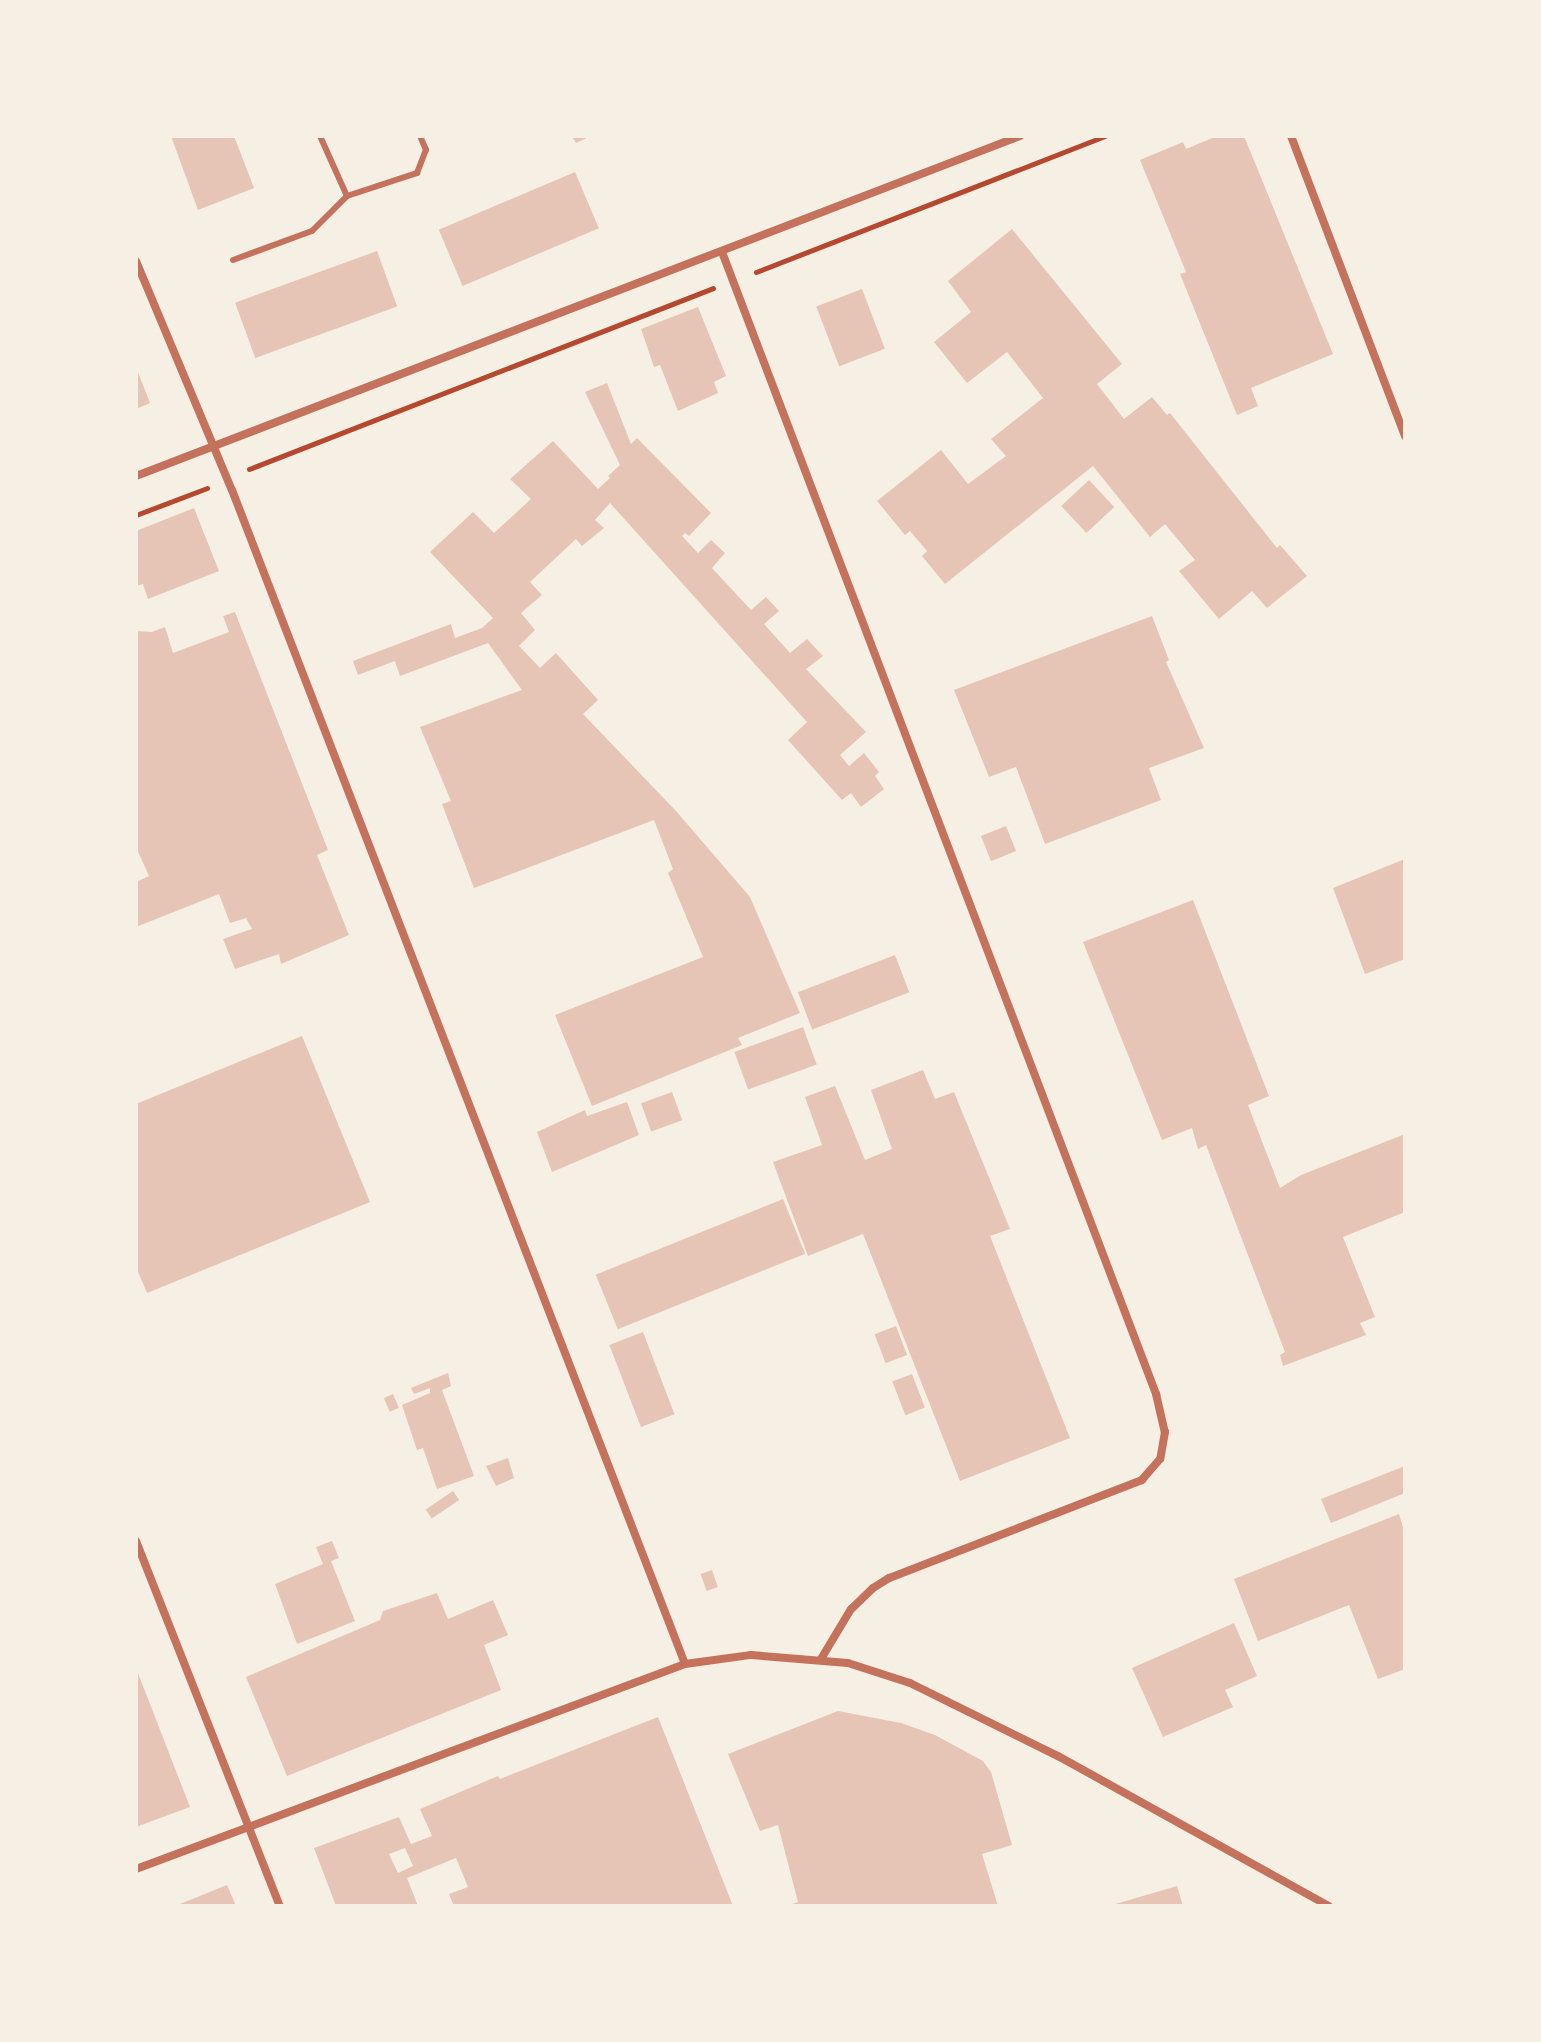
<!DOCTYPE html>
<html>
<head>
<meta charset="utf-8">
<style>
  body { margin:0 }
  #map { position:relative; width:1541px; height:2042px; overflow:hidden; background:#f6efe4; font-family:Merriweather,serif }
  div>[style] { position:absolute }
  .building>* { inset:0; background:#e6c5b7; transform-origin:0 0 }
  .path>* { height:5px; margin:-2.5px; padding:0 2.5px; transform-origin:2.5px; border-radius:2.5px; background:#b5482f }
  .service>* { height:6px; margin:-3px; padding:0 3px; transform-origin:3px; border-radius:3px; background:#c5725c }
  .minor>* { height:8px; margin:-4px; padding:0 4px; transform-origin:4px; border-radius:4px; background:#c5725c }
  span { translate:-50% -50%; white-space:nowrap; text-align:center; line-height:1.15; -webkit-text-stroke:6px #f6efe4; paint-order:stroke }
  .frame { position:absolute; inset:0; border:138px solid #f6efe4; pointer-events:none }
</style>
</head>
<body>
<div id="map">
  <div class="building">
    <i style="clip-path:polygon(171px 136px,234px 136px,254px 188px,198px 210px)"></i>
    <i style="clip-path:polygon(572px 136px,591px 136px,576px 143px)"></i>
    <i style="clip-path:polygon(1217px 136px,1244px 136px,1333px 354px,1251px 388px,1258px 406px,1237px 415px,1180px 274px,1186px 272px,1140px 160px,1183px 142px,1186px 149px)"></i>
    <i style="left:575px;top:172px;width:61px;height:148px;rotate:67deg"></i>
    <i style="clip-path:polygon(1012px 229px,1122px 364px,1097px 384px,1124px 419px,1152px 397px,1167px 415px,1170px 413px,1277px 548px,1280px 545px,1307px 576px,1267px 608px,1252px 591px,1219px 619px,1179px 571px,1195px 560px,1165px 524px,1150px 537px,1093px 466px,945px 584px,922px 556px,927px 551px,910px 531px,905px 535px,877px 501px,941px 450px,968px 484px,1006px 456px,991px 439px,1043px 398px,1007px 352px,967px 383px,934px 342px,971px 312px,948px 281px)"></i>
    <i style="left:377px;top:251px;width:59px;height:151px;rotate:70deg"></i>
    <i style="left:862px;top:289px;width:64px;height:49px;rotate:69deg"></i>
    <i style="clip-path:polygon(698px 307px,726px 376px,714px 382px,718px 393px,678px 411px,660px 365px,654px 367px,641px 329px)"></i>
    <i style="clip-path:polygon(136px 367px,150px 403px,136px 409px)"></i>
    <i style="clip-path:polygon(607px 383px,631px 444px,637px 438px,711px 513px,689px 536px,685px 533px,682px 536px,698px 553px,711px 540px,725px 553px,712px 568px,751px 610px,766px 597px,779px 611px,764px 624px,790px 653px,807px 639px,823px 656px,806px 669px,866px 732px,840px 755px,849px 766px,864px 753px,879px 772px,875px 776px,884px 789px,861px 807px,851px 793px,842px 800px,788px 740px,807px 722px,610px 503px,595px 520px,604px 528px,582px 546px,576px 539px,530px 582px,542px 595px,521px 613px,535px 630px,519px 646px,540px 668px,556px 653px,598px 700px,583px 714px,676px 811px,750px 897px,800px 1013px,738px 1038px,742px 1045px,592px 1106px,555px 1015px,703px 957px,668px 873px,673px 869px,654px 820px,474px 888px,442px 804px,451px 801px,420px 727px,522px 690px,488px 643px,400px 676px,395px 661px,358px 675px,353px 661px,451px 624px,455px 638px,482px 628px,493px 618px,430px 552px,473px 512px,494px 533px,531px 499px,510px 479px,553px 441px,598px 489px,610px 478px,608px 476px,620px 465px,585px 392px)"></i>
    <i style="left:1089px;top:480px;width:37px;height:38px;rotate:47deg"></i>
    <i style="clip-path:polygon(194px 508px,219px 571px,148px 599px,143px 584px,136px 586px,136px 531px)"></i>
    <i style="clip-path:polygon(235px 612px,328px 850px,317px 855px,349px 935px,281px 964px,279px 954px,235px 969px,223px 939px,252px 929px,246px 918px,230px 923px,219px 894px,136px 927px,136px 882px,149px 876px,136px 847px,136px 631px,152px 632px,165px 627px,173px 653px,229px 632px,223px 616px)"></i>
    <i style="clip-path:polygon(1152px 616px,1169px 660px,1166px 662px,1204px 748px,1149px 768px,1161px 800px,1045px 844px,1016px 767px,989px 777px,954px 690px)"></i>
    <i style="left:1006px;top:826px;width:27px;height:27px;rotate:68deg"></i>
    <i style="clip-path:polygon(1405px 859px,1405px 959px,1365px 974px,1333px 888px)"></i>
    <i style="clip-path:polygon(1193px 900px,1269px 1096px,1248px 1105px,1280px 1188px,1301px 1175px,1405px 1134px,1405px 1212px,1343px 1237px,1375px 1317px,1360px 1323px,1366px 1335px,1283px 1366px,1280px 1355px,1285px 1352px,1206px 1145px,1198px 1149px,1192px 1128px,1162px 1140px,1083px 942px)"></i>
    <i style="left:895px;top:955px;width:40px;height:104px;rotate:69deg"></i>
    <i style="left:803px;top:1027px;width:40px;height:73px;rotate:70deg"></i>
    <i style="clip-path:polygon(302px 1036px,370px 1202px,147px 1293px,136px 1267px,136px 1104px)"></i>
    <i style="clip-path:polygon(923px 1070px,935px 1099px,954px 1092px,1010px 1229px,990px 1236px,1070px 1438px,960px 1481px,863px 1234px,808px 1256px,773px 1162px,822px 1145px,805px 1097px,835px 1086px,865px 1160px,892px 1149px,871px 1090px)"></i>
    <i style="left:672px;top:1092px;width:30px;height:33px;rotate:70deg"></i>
    <i style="clip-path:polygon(627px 1102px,639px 1135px,552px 1172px,537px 1132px,585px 1110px,587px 1116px)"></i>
    <i style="left:783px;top:1199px;width:59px;height:202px;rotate:68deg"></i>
    <i style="left:896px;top:1326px;width:31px;height:23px;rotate:69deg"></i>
    <i style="left:643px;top:1332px;width:88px;height:36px;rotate:69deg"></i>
    <i style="clip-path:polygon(448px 1373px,451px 1386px,442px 1390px,474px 1476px,437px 1489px,423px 1448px,417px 1450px,402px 1405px,430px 1393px,430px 1388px,414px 1394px,411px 1388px)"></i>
    <i style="left:912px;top:1374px;width:36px;height:21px;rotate:69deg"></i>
    <i style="left:393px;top:1394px;width:15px;height:10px;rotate:67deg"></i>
    <i style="clip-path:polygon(508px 1458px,514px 1478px,496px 1486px,486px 1466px)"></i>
    <i style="clip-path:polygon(1405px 1466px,1405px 1493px,1331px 1523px,1321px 1499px)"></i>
    <i style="left:453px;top:1491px;width:11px;height:33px;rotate:56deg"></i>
    <i style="clip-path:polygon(1399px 1514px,1405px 1534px,1405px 1669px,1378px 1679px,1349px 1605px,1258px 1641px,1234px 1579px)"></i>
    <i style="clip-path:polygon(332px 1541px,339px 1558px,331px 1561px,355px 1621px,297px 1644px,275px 1584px,323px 1564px,316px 1547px)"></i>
    <i style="left:712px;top:1570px;width:18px;height:12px;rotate:71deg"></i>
    <i style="clip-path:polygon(437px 1593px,448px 1619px,493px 1600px,508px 1635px,484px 1645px,501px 1690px,287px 1776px,246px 1677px,380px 1620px,383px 1611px)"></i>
    <i style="clip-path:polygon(1234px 1623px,1257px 1676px,1225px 1690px,1233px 1707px,1163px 1737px,1132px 1668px)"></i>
    <i style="clip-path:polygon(136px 1668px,190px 1807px,136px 1827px)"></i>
    <i style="clip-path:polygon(838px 1711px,901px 1723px,935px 1735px,983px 1761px,991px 1772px,1012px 1845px,982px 1854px,998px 1906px,787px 1906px,798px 1902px,778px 1825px,760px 1831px,728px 1754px)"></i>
    <i style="clip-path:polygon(evenodd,658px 1717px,733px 1906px,454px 1906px,449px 1894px,468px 1887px,456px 1858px,407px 1878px,418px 1906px,336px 1906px,314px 1848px,399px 1817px,411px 1844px,432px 1836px,420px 1809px,498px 1776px,500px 1779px,658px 1717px,405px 1848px,413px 1866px,398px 1873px,389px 1854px,405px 1848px)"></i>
    <i style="clip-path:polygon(227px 1885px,236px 1906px,175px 1906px)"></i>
    <i style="clip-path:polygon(1177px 1886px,1183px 1906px,1112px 1906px,1112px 1905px)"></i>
  </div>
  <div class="path">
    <i style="left:756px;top:272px;width:375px;rotate:-21.3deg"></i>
    <i style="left:249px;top:469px;width:498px;rotate:-21.3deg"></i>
    <i style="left:136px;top:515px;width:76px;rotate:-20.8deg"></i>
  </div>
  <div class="service">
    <i style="left:320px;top:136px;width:66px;rotate:65.8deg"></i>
    <i style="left:347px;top:196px;width:74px;rotate:-18.2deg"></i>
    <i style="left:417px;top:173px;width:25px;rotate:-69deg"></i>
    <i style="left:426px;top:150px;width:15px;rotate:-113deg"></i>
    <i style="left:233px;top:260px;width:84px;rotate:-20.2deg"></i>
    <i style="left:312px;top:231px;width:49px;rotate:-45deg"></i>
  </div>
  <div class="minor">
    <i style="left:1291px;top:136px;width:321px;rotate:69.2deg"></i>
    <i style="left:722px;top:252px;width:1222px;rotate:69.19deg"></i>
    <i style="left:1156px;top:1394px;width:39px;rotate:77deg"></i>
    <i style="left:1165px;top:1432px;width:27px;rotate:100deg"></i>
    <i style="left:1160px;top:1459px;width:28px;rotate:131deg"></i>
    <i style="left:1142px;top:1480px;width:271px;rotate:158.8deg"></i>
    <i style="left:889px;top:1578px;width:19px;rotate:148deg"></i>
    <i style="left:873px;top:1588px;width:30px;rotate:136deg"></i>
    <i style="left:851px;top:1609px;width:58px;rotate:121deg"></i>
    <i style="left:136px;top:261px;width:248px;rotate:67.3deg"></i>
    <i style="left:232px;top:490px;width:1258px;rotate:68.9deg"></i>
    <i style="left:136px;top:476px;width:947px;rotate:-21.04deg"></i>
    <i style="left:136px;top:1541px;width:392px;rotate:68.5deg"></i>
    <i style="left:136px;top:1869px;width:586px;rotate:-20.48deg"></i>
    <i style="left:685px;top:1664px;width:67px;rotate:-7.8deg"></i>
    <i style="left:751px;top:1655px;width:97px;rotate:4.7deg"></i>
    <i style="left:848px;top:1663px;width:65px;rotate:17.9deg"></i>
    <i style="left:910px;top:1683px;width:165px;rotate:26.3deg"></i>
    <i style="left:1058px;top:1756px;width:310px;rotate:29deg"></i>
  </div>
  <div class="frame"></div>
</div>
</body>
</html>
